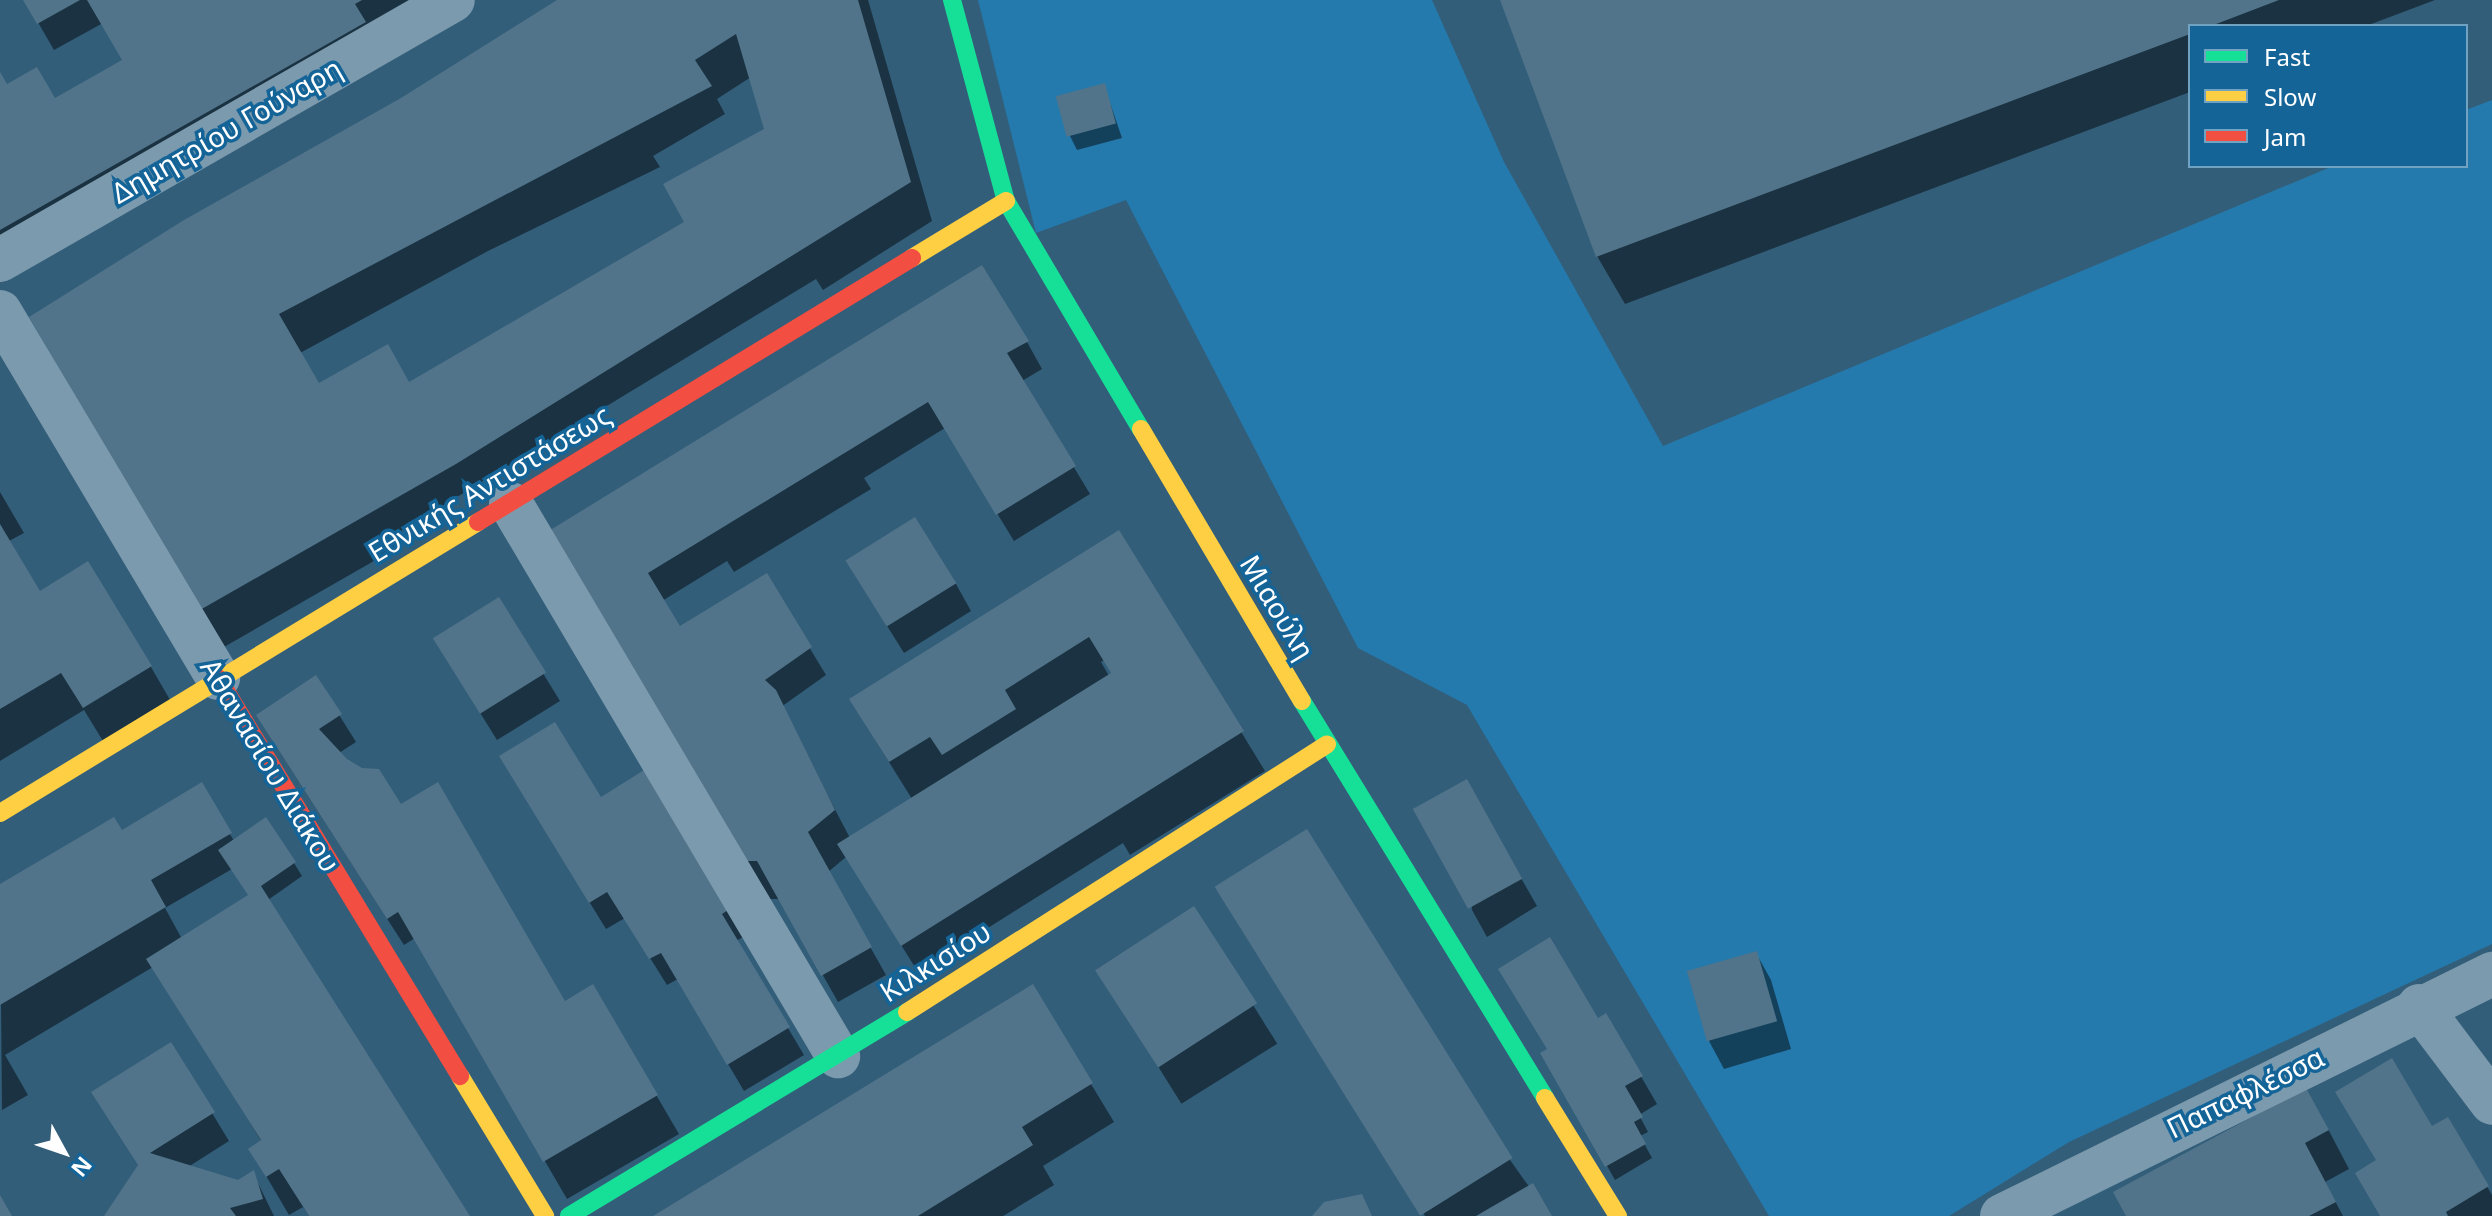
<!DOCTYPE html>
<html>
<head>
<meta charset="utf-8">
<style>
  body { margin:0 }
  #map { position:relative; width:2492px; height:1216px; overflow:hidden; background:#325e7a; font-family:"Noto Sans",sans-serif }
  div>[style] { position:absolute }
  .green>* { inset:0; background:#257aad }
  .shadow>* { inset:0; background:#0007; transform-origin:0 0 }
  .building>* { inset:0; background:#51748a; transform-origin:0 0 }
  .street>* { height:44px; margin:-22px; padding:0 22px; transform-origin:22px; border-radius:22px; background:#7c9aad }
  .fast>* { height:18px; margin:-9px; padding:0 9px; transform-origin:9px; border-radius:9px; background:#16e098 }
  .slow>* { height:18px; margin:-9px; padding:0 9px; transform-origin:9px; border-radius:9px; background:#ffcf43 }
  .jam>* { height:18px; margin:-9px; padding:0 9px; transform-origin:9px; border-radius:9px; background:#f24e42 }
  span { translate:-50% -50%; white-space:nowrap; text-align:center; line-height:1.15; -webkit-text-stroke:7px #146498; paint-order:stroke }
  .street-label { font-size:28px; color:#fff }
  .legend { position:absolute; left:2188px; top:24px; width:280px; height:144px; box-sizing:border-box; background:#146498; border:2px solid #72a2c1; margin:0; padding:10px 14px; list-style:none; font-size:24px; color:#fff }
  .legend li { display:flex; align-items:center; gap:16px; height:40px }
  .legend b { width:40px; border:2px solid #72a2c1 }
  .north { position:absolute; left:24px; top:1112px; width:80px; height:80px; -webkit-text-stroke:6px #146498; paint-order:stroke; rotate:130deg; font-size:22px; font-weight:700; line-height:32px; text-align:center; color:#fff }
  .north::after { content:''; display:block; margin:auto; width:28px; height:36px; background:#fff; clip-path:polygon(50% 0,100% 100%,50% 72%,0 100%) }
</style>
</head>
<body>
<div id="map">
  <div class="green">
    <i style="clip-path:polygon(978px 0,1432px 0,1504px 162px,1663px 446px,2333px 166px,2466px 166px,2466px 110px,2492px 100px,2492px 944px,2069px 1142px,1949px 1216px,1769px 1216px,1467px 705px,1358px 648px,1126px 200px,1036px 233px)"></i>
  </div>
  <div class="shadow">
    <i style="clip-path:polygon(25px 0,426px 0,0 259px,0 76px,6px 86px,55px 101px,124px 61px,103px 23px,54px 50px)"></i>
    <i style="clip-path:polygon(evenodd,561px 0,868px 0,932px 221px,823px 290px,816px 279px,401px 531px,407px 542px,224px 647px,32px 317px,402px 100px,561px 0,751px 77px,767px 130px,665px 185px,687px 222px,409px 384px,318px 386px,300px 353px,488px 251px,660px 167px,653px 156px,725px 114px,717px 99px,751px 77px)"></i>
    <i style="clip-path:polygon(1503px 0,2435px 0,2366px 26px,2190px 26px,2190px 92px,1625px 304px,1597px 256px)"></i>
    <i style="clip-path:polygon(1104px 85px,1122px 138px,1077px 150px,1070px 136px)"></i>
    <i style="clip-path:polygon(evenodd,1027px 342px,1042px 369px,1022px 381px,1090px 494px,1014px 541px,945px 428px,864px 478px,871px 489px,734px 572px,727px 561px,662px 601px,679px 628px,766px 576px,826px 675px,781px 707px,850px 838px,912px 799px,874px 738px,1119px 532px,1265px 771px,1130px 855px,1123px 843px,918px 972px,846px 857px,828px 872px,886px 975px,838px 1002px,780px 899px,768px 899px,557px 565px,1027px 342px,1104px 660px,1112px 674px,1109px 676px,1101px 662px,1104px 660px)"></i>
    <i style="clip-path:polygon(0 492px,24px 533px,9px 541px,40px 593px,151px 667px,173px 705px,106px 746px,84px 710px,0 761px)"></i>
    <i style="clip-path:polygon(956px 584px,971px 611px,904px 653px,864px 589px)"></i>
    <i style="clip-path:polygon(498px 600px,560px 701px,497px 740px,451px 666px)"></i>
    <i style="clip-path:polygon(316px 678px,356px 742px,339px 753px,401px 806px,564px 1003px,593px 987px,679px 1134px,567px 1199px,415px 938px,404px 945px,274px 743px)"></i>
    <i style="clip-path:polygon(649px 770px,750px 933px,736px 941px,804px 1055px,744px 1091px,678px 979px,667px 985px,625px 918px,606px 929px,517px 784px,600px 800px)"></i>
    <i style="clip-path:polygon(1466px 782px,1537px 906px,1487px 937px,1472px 910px)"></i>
    <i style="clip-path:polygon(evenodd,201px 785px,234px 841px,294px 863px,302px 876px,268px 900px,468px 1216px,309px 1216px,303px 1207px,289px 1215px,251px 1150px,262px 1142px,153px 967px,5px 1055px,28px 1095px,2px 1110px,0 886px,151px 885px,124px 831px,201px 785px,232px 869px,250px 896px,182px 939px,165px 908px,232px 869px)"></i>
    <i style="left:1193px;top:909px;width:159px;height:113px;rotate:58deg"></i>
    <i style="clip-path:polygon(1240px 927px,1510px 1160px,1550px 1216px,1425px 1216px)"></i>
    <i style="clip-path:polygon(1756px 953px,1771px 980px,1791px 1049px,1724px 1069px,1709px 1041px)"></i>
    <i style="clip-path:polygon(1606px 1016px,1657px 1104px,1639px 1115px,1648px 1132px,1640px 1136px,1652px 1158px,1615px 1180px,1584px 1125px,1597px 1021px)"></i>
    <i style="clip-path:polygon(170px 1044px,229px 1141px,188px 1167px,238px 1182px,253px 1173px,274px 1216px,107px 1216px,140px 1166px)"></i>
    <i style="clip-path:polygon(1091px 1084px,1114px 1122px,1043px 1166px,1054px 1185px,1003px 1216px,657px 1216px)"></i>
    <i style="clip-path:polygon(2448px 1120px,2492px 1195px,2492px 1216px,2382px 1216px,2432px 1129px)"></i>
    <i style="clip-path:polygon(2328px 1129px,2349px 1169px,2325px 1182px,2343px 1216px,2128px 1216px)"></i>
  </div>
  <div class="building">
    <i style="clip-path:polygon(23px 0,80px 0,37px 24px)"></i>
    <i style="clip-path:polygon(87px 0,362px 0,355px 4px,366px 22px,0 230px,0 72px,7px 84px,37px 67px,55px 98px,122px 60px)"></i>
    <i style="clip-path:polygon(evenodd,557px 0,858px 0,911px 182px,456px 464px,200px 610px,29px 317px,184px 220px,401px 98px,557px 0,736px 34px,764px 129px,663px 184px,684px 222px,409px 382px,388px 344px,319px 383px,279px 314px,712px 86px,695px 60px,736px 34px)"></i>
    <i style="clip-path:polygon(1500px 0,2279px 0,2211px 26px,2190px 26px,2190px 34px,1596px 257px)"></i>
    <i style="left:1105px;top:83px;width:42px;height:51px;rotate:75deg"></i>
    <i style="clip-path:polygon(982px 265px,1029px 341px,1007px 353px,1076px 466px,996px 515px,928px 402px,648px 573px,680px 626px,767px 573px,812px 647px,765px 680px,776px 690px,835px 810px,808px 832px,872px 947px,821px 976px,757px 861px,744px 861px,539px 537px)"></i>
    <i style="left:915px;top:517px;width:78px;height:82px;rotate:58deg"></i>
    <i style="clip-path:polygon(0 524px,40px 591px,88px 561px,152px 666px,83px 708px,61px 673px,0 709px)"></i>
    <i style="clip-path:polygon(1119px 530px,1244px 731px,901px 946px,837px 844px,1111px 673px,1089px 637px,1005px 690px,1016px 709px,942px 755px,930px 737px,889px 762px,849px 699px)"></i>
    <i style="left:499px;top:597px;width:89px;height:78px;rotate:58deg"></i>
    <i style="clip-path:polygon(316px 675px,342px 714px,319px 729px,347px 759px,362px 768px,379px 769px,401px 804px,438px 782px,565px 1001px,593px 984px,658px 1095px,543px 1162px,398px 912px,387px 919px,256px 715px)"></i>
    <i style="clip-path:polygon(555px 722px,601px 797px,649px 767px,736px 905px,722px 914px,790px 1027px,727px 1065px,661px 953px,649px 959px,607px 892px,589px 903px,499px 756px)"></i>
    <i style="left:1467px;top:779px;width:114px;height:62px;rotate:61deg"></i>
    <i style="clip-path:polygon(202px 782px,232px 833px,151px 880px,166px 907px,0 1005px,0 884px,114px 817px,122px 830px)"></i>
    <i style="clip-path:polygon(266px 817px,296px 862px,261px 886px,470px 1216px,309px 1216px,279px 1169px,266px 1177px,248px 1149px,261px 1140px,146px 959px,248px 895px,218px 850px)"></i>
    <i style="left:1307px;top:829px;width:388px;height:109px;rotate:58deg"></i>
    <i style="left:1194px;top:906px;width:116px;height:118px;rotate:57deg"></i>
    <i style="clip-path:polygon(1550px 937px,1598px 1018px,1606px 1013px,1643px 1076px,1625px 1086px,1643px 1117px,1634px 1122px,1646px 1144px,1605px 1167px,1540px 1053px,1547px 1049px,1498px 969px)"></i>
    <i style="left:1757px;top:951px;width:73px;height:73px;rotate:74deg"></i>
    <i style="clip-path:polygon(1033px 984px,1093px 1083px,1022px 1127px,1033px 1145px,918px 1216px,653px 1216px)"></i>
    <i style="clip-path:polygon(171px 1042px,215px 1112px,150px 1153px,238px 1180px,254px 1170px,263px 1199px,230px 1208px,236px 1216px,104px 1216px,138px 1165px,91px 1092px)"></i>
    <i style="clip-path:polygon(2392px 1058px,2432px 1126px,2448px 1117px,2489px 1186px,2446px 1212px,2448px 1216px,2380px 1216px,2355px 1173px,2376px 1160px,2335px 1092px)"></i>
    <i style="clip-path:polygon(2306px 1088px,2329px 1130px,2305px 1143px,2336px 1202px,2309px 1216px,2126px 1216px,2113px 1192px)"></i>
    <i style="clip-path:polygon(1533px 1183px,1552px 1216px,1476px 1216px)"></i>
    <i style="clip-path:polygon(1362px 1194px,1372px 1216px,1312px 1216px,1324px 1202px)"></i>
    <i style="clip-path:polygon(0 1195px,12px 1216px,0 1216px)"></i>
  </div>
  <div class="street">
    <i style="left:0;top:260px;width:522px;rotate:-29.85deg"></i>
    <i style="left:0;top:312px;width:426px;rotate:59.2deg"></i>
    <i style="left:511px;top:504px;width:642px;rotate:59.36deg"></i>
    <i style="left:2419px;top:1006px;width:121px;rotate:53deg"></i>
    <i style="left:2002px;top:1216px;width:547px;rotate:-26.28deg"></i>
  </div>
  <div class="fast">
    <i style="left:952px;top:0;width:208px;rotate:75deg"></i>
    <i style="left:1006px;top:201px;width:265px;rotate:59.4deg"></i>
    <i style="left:1302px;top:701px;width:465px;rotate:58.5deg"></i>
    <i style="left:569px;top:1216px;width:395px;rotate:-31.1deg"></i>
  </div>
  <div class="slow">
    <i style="left:912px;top:258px;width:110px;rotate:-31.2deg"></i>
    <i style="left:1141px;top:429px;width:316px;rotate:59.4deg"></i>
    <i style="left:0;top:813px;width:560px;rotate:-31.33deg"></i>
    <i style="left:907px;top:1012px;width:498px;rotate:-32.5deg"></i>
    <i style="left:460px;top:1076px;width:164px;rotate:58.7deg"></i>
    <i style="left:1545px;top:1098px;width:139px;rotate:58.3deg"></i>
  </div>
  <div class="jam">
    <i style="left:478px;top:522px;width:508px;rotate:-31.31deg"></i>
    <i style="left:218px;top:678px;width:466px;rotate:58.7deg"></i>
  </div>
  <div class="street-label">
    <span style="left:226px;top:130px;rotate:-30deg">Δημητρίου Γούναρη</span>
    <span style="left:489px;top:483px;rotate:-31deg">Εθνικής Αντιστάσεως</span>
    <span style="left:1278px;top:607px;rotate:59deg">Μιαούλη</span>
    <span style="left:271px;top:765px;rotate:59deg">Αθανασίου Διάκου</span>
    <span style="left:935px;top:961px;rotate:-32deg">Κιλκισίου</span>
    <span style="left:2245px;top:1092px;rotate:-26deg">Παπαφλέσσα</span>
  </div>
  <ul class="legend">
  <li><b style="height:10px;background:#16e098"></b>Fast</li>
  <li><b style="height:10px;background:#ffcf43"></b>Slow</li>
  <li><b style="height:10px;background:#f24e42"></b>Jam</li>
  </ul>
  <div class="north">N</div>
</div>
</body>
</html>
